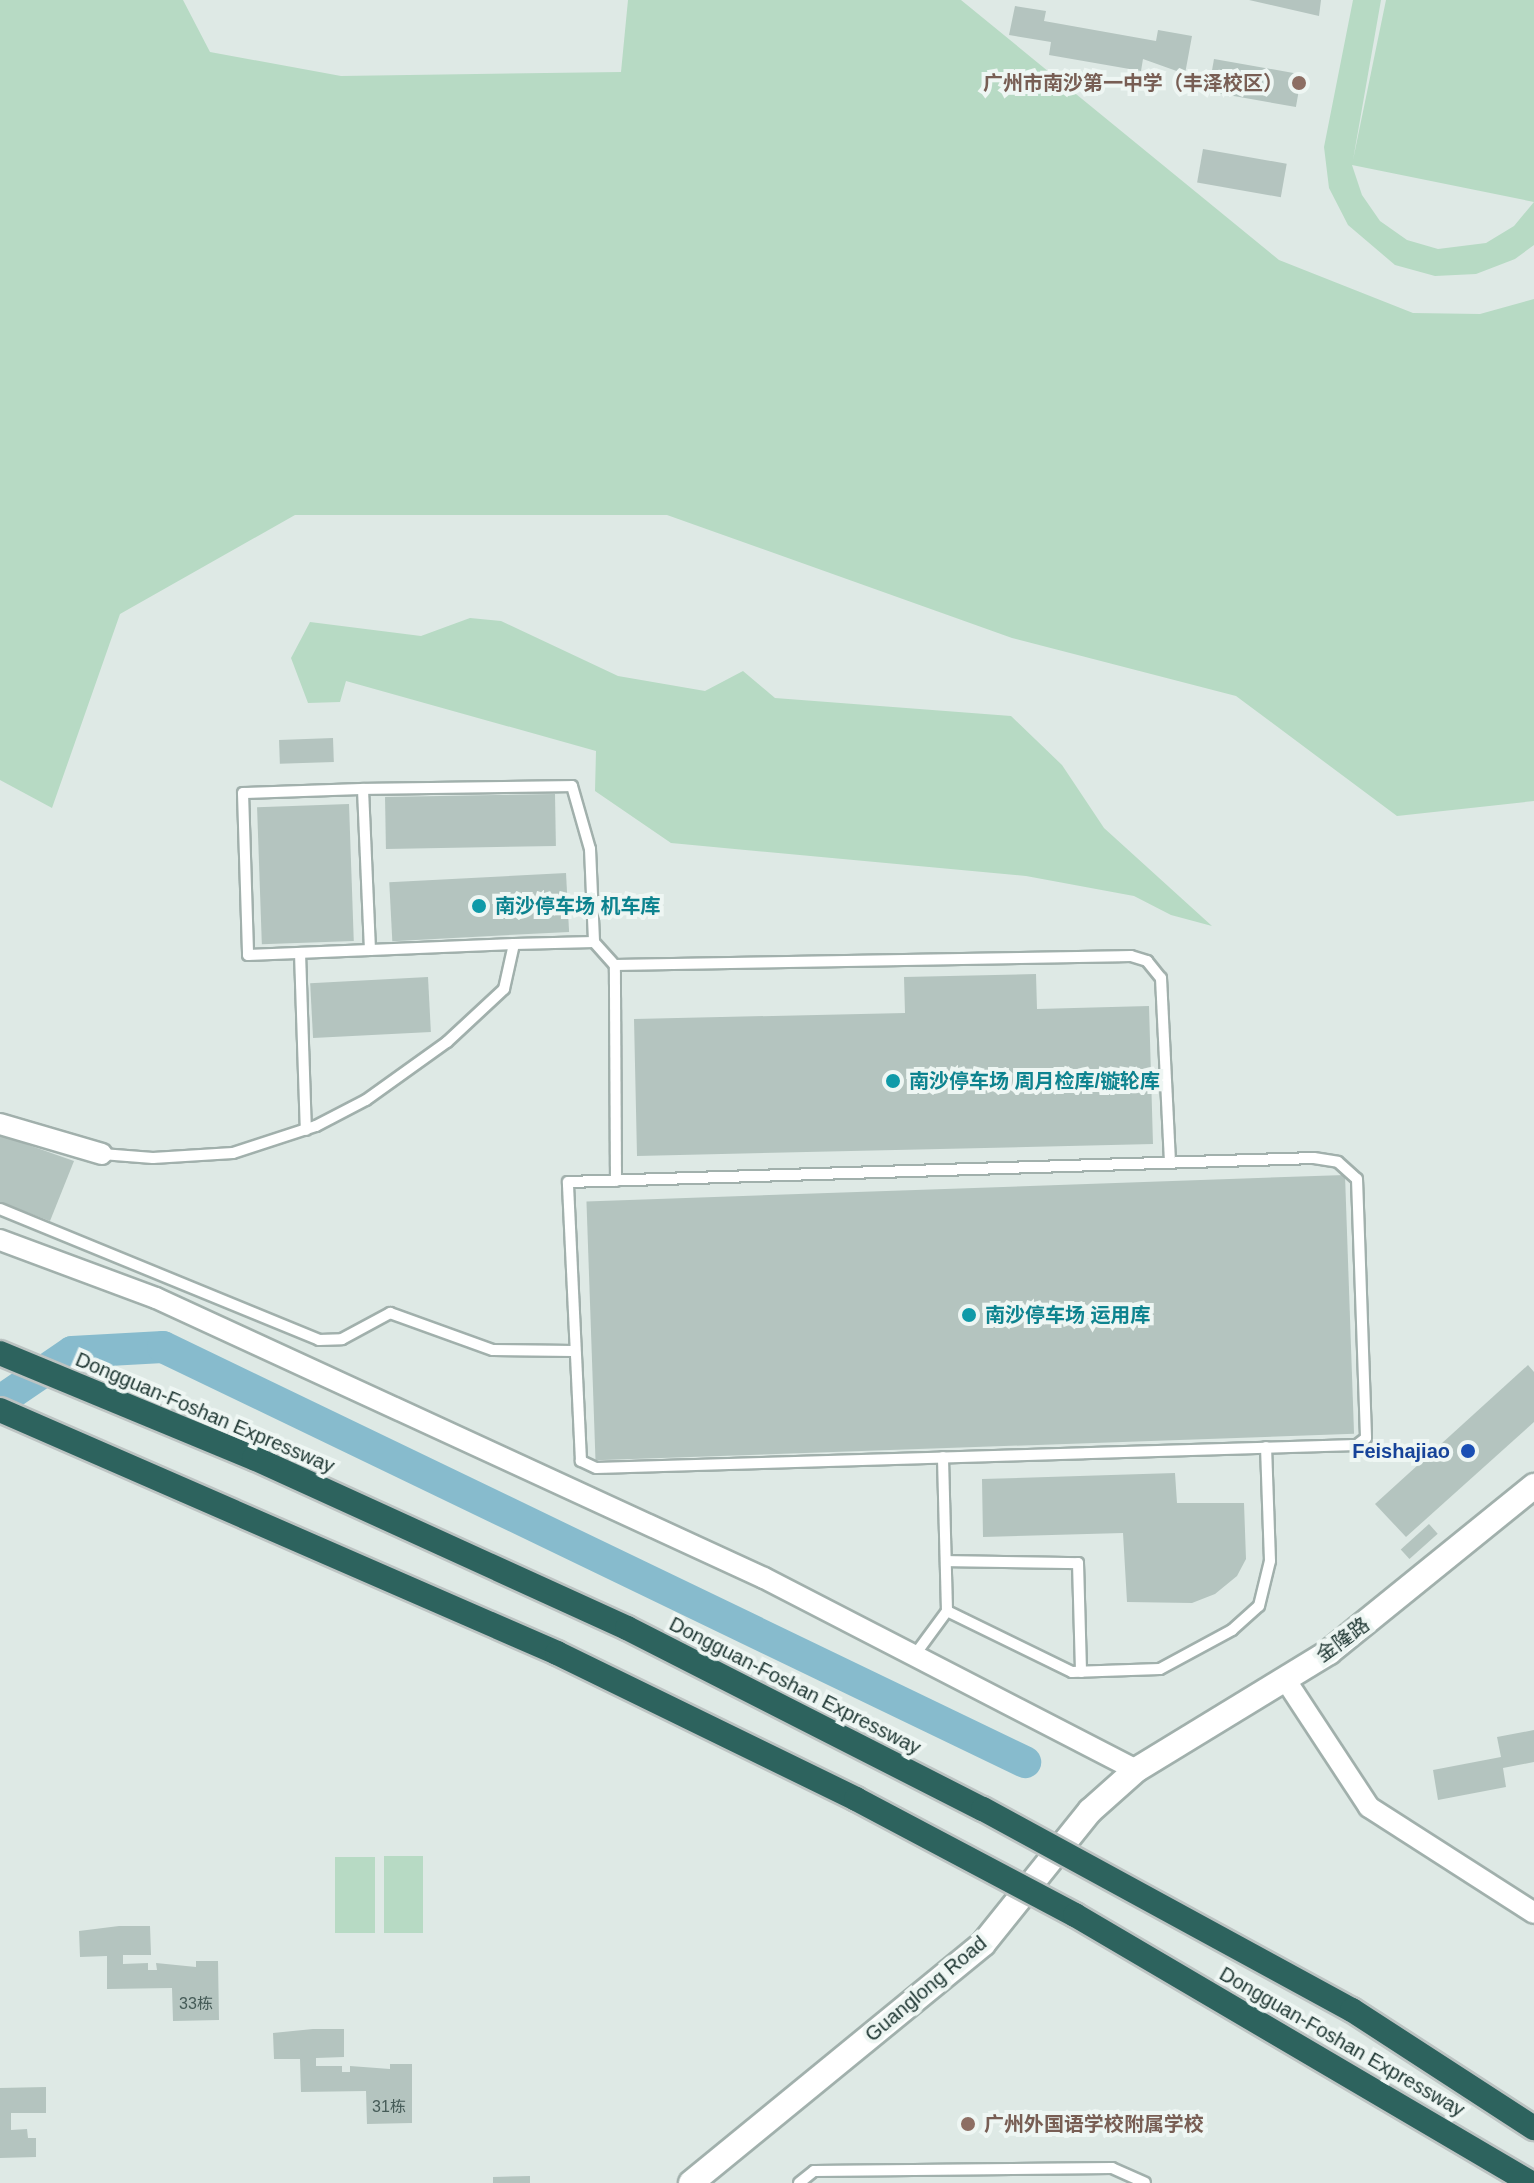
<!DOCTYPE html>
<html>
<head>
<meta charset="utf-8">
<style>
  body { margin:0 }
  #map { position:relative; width:1534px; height:2183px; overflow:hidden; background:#dee9e5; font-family:Helvetica,"Noto Sans SC",sans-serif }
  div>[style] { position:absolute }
  .green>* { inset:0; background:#b7dac4; transform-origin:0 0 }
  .river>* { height:32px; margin:-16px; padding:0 16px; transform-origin:16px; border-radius:16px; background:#87bbcd }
  .building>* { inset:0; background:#b4c4bf; transform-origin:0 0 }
  .roads { filter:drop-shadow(2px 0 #a1b0ac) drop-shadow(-2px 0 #a1b0ac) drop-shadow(0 2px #a1b0ac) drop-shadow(0 -2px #a1b0ac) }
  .service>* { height:10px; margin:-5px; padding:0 5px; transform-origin:5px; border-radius:5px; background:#fff }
  .minor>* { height:20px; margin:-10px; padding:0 10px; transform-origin:10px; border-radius:10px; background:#fff }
  .secondary>* { height:24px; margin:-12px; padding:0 12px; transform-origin:12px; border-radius:12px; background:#fff }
  .bridges { filter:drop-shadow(2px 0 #bcc3c2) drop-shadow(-2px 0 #bcc3c2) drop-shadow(0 2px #bcc3c2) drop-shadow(0 -2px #bcc3c2) }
  .motorway-bridge>* { height:24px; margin:-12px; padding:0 12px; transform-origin:12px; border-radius:12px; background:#2d635e }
  .dots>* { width:22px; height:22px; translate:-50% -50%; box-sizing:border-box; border:4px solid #eef6f3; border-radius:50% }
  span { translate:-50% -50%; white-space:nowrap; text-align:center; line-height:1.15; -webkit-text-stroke:8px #eef6f3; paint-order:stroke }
  .number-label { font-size:16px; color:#455b57 }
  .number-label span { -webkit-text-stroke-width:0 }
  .education-label { font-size:20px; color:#785e54; font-weight:700 }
  .right { translate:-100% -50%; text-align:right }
  .left { translate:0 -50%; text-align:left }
  .culture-label { font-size:20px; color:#0d838f; font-weight:700 }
  .street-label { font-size:20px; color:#203834 }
  .transit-label { font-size:20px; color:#164399; font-weight:700 }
</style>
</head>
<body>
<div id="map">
  <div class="green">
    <i style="clip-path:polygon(0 0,183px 0,210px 52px,341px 76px,621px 72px,628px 0,961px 0,1279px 260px,1413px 313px,1480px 314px,1534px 299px,1534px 801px,1397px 816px,1236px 696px,1012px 638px,667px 515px,295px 515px,120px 614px,52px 808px,0 780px)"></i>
    <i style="clip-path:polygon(1353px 0,1381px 0,1353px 160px,1386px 0,1534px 0,1534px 202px,1352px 165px,1362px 195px,1380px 221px,1407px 240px,1438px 249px,1486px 243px,1514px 226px,1534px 202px,1534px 245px,1515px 259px,1476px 274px,1435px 276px,1395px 265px,1348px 225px,1329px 188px,1324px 147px)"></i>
    <i style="clip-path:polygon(470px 618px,501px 621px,618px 676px,705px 691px,743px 671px,775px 698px,1011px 716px,1062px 765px,1104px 828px,1212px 926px,1171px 915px,1134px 896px,1026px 876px,671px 843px,595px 791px,596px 751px,346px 681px,340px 702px,308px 703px,291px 658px,310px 622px,421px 636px)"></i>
    <i style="left:384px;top:1856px;width:39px;height:77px"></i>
    <i style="left:335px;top:1857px;width:40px;height:76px"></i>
  </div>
  <div class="river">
    <i style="left:0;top:1401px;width:87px;rotate:-34.2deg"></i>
    <i style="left:72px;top:1352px;width:91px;rotate:-3.1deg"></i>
    <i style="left:163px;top:1347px;width:957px;rotate:25.71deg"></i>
  </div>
  <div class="building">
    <i style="clip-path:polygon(1249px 0,1321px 0,1319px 16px)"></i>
    <i style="clip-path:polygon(1015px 6px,1046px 11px,1044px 21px,1156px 41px,1158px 30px,1192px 36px,1185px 74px,1143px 59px,1141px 71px,1049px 55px,1051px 42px,1009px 35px)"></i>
    <i style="left:1214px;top:59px;width:89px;height:33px;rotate:10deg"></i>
    <i style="left:1203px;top:149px;width:85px;height:34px;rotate:10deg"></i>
    <i style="left:333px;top:738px;width:24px;height:54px;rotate:88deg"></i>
    <i style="left:555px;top:794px;width:52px;height:170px;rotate:89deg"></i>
    <i style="left:349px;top:804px;width:137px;height:92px;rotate:88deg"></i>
    <i style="left:566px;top:873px;width:59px;height:177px;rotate:87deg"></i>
    <i style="clip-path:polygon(1036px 974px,1037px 1009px,1149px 1006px,1153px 1144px,637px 1156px,634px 1019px,905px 1013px,904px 977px)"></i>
    <i style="left:428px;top:977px;width:55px;height:118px;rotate:87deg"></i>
    <i style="clip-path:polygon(0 1135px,74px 1161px,50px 1221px,0 1202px)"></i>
    <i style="left:1345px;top:1175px;width:259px;height:759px;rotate:88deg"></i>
    <i style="clip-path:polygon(1528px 1365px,1534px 1372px,1534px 1422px,1406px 1537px,1375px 1504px)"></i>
    <i style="clip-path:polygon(1175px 1473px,1177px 1503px,1244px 1503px,1246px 1559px,1237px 1576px,1215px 1594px,1192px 1603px,1127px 1602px,1123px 1533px,983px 1537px,982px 1479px)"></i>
    <i style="left:1429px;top:1524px;width:13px;height:38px;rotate:48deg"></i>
    <i style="clip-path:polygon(1534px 1730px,1534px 1762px,1503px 1768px,1506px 1787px,1438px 1800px,1433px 1770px,1501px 1757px,1497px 1737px)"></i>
    <i style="clip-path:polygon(119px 1926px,150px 1926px,151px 1955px,123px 1955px,123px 1964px,148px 1963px,148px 1970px,157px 1970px,156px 1963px,196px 1967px,196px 1961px,218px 1961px,219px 2020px,173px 2021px,172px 1988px,107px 1989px,107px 1956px,80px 1957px,79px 1931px)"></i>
    <i style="clip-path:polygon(313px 2029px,344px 2029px,344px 2057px,316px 2058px,316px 2066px,342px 2066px,342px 2072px,350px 2072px,350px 2066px,390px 2069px,390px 2064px,412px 2064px,412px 2123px,367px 2124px,366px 2091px,301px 2092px,300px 2059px,274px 2059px,273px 2033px)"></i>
    <i style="clip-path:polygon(46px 2087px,46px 2113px,11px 2113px,11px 2130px,27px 2129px,28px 2138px,36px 2138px,36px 2157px,0 2158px,0 2088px)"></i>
    <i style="clip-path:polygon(530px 2176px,530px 2183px,493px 2183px,493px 2177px)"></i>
  </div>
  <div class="roads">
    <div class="service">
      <i style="left:363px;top:789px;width:209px;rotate:-0.8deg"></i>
      <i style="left:572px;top:786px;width:66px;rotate:74.1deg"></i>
      <i style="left:590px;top:849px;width:93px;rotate:87.5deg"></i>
      <i style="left:370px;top:950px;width:161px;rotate:-92.5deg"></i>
      <i style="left:363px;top:789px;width:120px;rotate:178.1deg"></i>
      <i style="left:243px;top:793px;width:162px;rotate:88.2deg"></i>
      <i style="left:248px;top:955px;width:122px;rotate:-2.3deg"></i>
      <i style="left:370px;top:950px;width:144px;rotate:-2.4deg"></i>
      <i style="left:514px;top:944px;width:80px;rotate:-1.4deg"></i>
      <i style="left:594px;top:942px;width:31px;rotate:48deg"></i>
      <i style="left:300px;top:953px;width:177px;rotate:88.1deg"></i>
      <i style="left:102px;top:1154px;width:51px;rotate:4.5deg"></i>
      <i style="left:153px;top:1158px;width:80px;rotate:-3.6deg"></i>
      <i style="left:233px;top:1153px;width:87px;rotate:-18deg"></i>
      <i style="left:316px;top:1126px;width:56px;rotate:-27.5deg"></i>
      <i style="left:366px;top:1100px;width:100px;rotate:-35.6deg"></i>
      <i style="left:447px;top:1042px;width:78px;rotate:-42.9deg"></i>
      <i style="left:504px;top:989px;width:46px;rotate:-77.5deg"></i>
      <i style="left:1314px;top:1158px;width:24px;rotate:9deg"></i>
      <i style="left:1338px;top:1162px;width:25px;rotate:42deg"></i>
      <i style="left:1357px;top:1179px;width:259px;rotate:88deg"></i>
      <i style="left:1366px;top:1438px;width:11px;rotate:142deg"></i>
      <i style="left:1357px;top:1445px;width:761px;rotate:178.27deg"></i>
      <i style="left:596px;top:1468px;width:17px;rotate:-155deg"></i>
      <i style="left:581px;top:1461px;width:279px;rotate:-92.7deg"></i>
      <i style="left:568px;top:1182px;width:746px;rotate:-1.84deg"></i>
      <i style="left:616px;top:1181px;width:216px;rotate:-90.3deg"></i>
      <i style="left:615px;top:965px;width:516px;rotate:-1deg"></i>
      <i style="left:1131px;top:956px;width:17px;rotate:17deg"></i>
      <i style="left:1147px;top:961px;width:22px;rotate:51deg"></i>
      <i style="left:1161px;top:978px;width:185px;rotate:87.2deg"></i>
      <i style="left:0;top:1209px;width:345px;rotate:22.3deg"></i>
      <i style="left:319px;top:1340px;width:23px;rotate:-2deg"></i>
      <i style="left:342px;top:1339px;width:55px;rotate:-28.4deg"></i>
      <i style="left:390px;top:1313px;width:109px;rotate:19.8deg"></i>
      <i style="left:493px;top:1350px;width:80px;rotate:0.7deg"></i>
      <i style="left:946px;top:1561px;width:132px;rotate:0.9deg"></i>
      <i style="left:1078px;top:1563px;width:109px;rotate:88.4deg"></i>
      <i style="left:947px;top:1611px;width:139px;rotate:26deg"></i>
      <i style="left:1072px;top:1672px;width:88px;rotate:-2deg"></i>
      <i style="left:1160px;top:1669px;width:82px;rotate:-28.4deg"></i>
      <i style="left:1232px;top:1630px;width:36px;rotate:-42deg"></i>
      <i style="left:1259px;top:1606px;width:46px;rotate:-76.3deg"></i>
      <i style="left:1270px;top:1561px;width:114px;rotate:-92deg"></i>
      <i style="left:914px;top:1656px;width:56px;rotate:-53.7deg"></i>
      <i style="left:947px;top:1611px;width:154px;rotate:-91.5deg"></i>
      <i style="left:799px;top:2183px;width:19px;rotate:-39deg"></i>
      <i style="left:814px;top:2171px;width:298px;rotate:-0.6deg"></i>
      <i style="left:1112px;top:2168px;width:36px;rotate:24deg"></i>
    </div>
    <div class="minor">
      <i style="left:0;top:1124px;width:106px;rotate:16.4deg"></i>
      <i style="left:0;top:1240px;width:166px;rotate:20.4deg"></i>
      <i style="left:156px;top:1298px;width:669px;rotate:24.73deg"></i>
      <i style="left:764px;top:1578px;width:419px;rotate:27.3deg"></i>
      <i style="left:1285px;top:1679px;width:153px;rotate:56.7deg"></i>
      <i style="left:1369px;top:1807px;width:196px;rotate:32.7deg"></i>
    </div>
    <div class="secondary">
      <i style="left:691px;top:2183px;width:377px;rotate:-39.3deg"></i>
      <i style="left:983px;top:1944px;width:171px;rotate:-51.2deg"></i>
      <i style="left:1090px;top:1811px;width:62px;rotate:-41.7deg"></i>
      <i style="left:1136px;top:1770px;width:226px;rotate:-31.4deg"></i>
      <i style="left:1329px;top:1652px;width:264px;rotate:-39deg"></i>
    </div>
  </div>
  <div class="bridges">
    <div class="motorway-bridge">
      <i style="left:0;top:1353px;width:275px;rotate:22.5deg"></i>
      <i style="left:254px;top:1458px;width:410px;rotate:24.5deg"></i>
      <i style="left:627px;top:1628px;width:399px;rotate:27deg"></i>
      <i style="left:983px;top:1809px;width:420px;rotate:28.6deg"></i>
      <i style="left:1352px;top:2010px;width:217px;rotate:33deg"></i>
      <i style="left:0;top:1410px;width:608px;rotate:23.57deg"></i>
      <i style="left:557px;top:1653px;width:333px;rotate:26deg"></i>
      <i style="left:856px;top:1799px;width:248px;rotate:27.9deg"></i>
      <i style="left:1075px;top:1915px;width:529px;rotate:30.44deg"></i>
    </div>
  </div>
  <div class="dots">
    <i style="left:1299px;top:83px;background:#8d6e63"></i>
    <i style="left:479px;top:906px;background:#0f9aa8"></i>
    <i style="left:893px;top:1081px;background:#0f9aa8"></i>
    <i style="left:969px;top:1315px;background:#0f9aa8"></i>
    <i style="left:1468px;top:1451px;background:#1a4fb4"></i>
    <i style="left:968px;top:2124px;background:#8d6e63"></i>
  </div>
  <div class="number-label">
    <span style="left:196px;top:2004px">33栋</span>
    <span style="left:389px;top:2107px">31栋</span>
  </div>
  <div class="education-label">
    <span class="right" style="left:1283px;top:83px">广州市南沙第一中学（丰泽校区）</span>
    <span class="left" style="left:984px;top:2124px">广州外国语学校附属学校</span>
  </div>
  <div class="culture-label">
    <span class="left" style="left:495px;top:906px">南沙停车场 机车库</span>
    <span class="left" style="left:909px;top:1081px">南沙停车场 周月检库/镟轮库</span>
    <span class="left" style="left:985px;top:1315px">南沙停车场 运用库</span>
  </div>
  <div class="street-label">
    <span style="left:205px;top:1413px;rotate:23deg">Dongguan-Foshan Expressway</span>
    <span style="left:1343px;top:1640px;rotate:-36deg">金隆路</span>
    <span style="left:795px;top:1686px;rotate:27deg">Dongguan-Foshan Expressway</span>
    <span style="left:926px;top:1989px;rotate:-40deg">Guanglong Road</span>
    <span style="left:1342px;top:2042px;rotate:30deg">Dongguan-Foshan Expressway</span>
  </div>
  <div class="transit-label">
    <span class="right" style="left:1450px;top:1451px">Feishajiao</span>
  </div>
</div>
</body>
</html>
